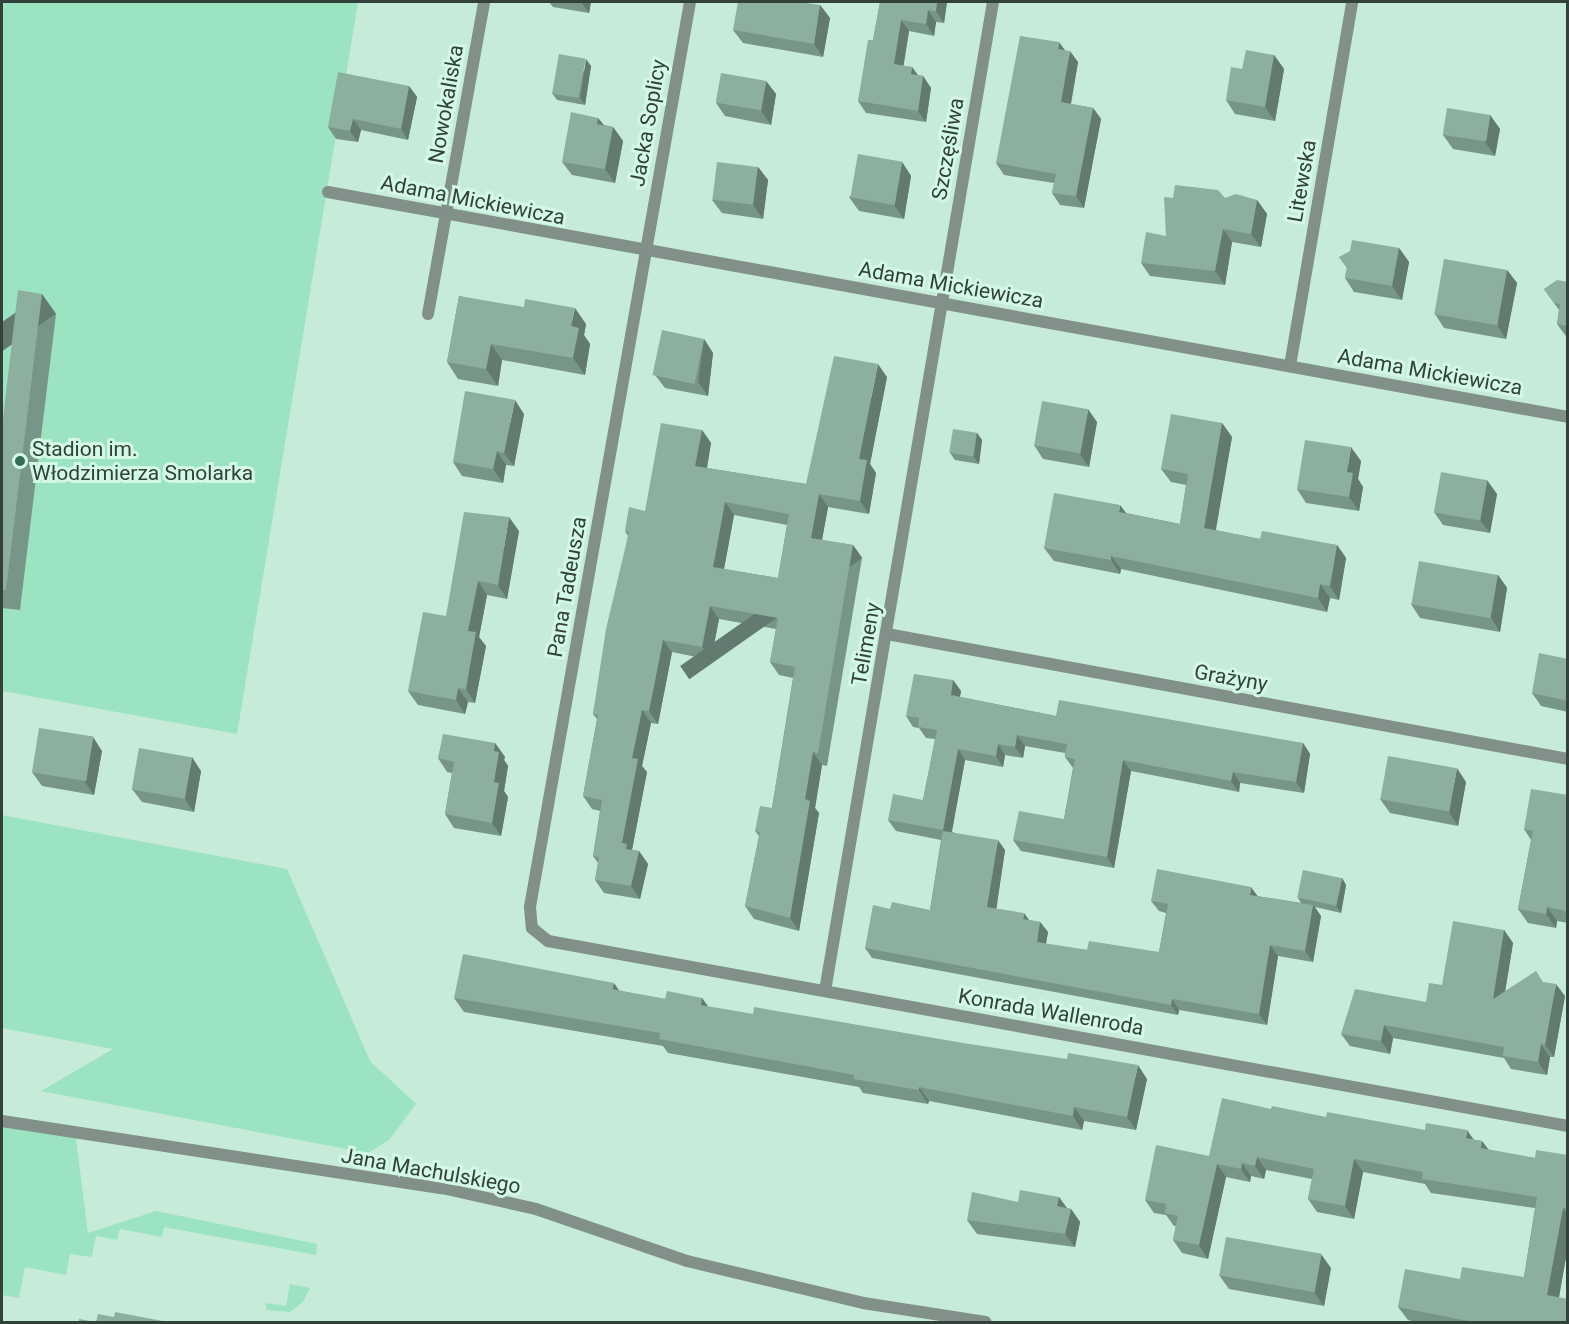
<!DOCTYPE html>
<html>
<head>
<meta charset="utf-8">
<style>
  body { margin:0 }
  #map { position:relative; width:1569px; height:1324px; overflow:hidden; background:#c6ebd8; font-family:Roboto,sans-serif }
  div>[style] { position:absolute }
  .green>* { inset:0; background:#9ce3c2 }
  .minor>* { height:12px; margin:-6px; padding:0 6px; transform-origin:6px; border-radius:6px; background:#819088 }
  .wall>* { inset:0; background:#789688 }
  .shaded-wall>* { inset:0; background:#627a6f; transform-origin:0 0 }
  .building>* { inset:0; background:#8caf9e; transform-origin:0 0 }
  .dots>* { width:16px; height:16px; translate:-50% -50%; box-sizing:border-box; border:3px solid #d3f8e5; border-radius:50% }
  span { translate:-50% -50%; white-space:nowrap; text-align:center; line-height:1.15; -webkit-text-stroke:6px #d3f8e5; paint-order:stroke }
  .street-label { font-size:21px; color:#324139 }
  .poi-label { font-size:21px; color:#324139 }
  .left { translate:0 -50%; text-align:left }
  .frame { position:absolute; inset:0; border:3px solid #324139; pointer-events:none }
</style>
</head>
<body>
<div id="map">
  <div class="green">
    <i style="clip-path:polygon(2px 2px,358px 2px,237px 734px,2px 691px)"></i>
    <i style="clip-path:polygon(2px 815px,287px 869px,370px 1061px,416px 1104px,389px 1140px,368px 1153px,41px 1091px,113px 1049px,2px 1028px)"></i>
    <i style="clip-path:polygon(2px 1121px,75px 1132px,88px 1233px,156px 1211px,317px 1244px,316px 1255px,164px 1227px,162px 1237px,120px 1229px,117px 1240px,96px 1236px,92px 1257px,70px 1254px,66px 1275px,25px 1267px,19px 1298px,2px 1295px)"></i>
    <i style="clip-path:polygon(290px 1284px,310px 1288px,303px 1302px,290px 1312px,267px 1310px,265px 1303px,286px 1306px)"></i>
  </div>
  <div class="minor">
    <i style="left:690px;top:2px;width:919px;rotate:100.03deg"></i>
    <i style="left:530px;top:907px;width:21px;rotate:85deg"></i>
    <i style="left:532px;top:928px;width:21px;rotate:39deg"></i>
    <i style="left:548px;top:941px;width:1037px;rotate:10.28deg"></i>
    <i style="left:328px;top:192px;width:1260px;rotate:10.28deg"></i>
    <i style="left:428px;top:314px;width:317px;rotate:-79.8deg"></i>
    <i style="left:1290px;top:366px;width:369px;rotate:-80.3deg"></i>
    <i style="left:887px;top:634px;width:692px;rotate:10.4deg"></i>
    <i style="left:825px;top:991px;width:1003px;rotate:-80.36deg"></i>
    <i style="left:2px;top:1121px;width:445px;rotate:8.7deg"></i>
    <i style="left:442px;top:1188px;width:96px;rotate:12.6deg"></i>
    <i style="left:536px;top:1209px;width:160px;rotate:19deg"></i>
    <i style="left:687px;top:1261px;width:181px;rotate:13.4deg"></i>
    <i style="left:863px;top:1303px;width:124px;rotate:8.8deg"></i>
  </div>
  <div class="wall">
    <i style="clip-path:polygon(549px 2px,591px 2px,589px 13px,553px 7px)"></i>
    <i style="clip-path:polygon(880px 2px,947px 2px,944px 23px,936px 22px,934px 36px,909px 31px,903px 66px,912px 67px,918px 75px,923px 76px,931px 88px,926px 122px,866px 113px,858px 101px,873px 40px)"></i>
    <i style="clip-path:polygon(820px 5px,830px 18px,823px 57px,743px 43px,733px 30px)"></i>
    <i style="clip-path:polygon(1065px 50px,1078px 62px,1071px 104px,1093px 108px,1101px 119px,1084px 208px,1060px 205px,1052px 193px,1054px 183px,1004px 175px,996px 163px)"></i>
    <i style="clip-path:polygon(1274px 55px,1284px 69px,1275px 121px,1235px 114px,1226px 100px,1242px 69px)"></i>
    <i style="clip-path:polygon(591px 66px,585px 105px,557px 100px,552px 93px)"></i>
    <i style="clip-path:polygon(766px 81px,776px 94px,771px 125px,725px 116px,716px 103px)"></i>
    <i style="clip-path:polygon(409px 86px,417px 97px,408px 140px,361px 130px,358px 142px,336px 139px,328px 127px)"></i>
    <i style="clip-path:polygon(1490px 115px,1500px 129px,1495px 156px,1453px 149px,1443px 135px)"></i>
    <i style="clip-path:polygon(598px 118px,604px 125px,613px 127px,623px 141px,615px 183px,572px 175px,562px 162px)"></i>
    <i style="clip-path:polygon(902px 162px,911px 176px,904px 219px,859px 211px,849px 197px)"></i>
    <i style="clip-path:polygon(758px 167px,768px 180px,763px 219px,722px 213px,712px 200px)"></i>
    <i style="clip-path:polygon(1173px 198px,1225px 198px,1257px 200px,1267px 214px,1261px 247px,1232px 242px,1225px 285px,1150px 276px,1141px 263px,1166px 236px)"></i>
    <i style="clip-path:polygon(1399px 248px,1409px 262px,1402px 300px,1354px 292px,1345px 278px,1347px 268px,1339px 257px)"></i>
    <i style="clip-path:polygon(1507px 270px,1517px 283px,1506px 339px,1444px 328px,1435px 314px)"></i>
    <i style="clip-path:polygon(1568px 282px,1568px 339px,1557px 324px,1559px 310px,1544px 289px)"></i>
    <i style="clip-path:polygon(42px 294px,56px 314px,20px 610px,2px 608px,2px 427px)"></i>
    <i style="clip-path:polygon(459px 296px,586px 324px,584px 335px,590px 344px,585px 375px,502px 360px,498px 386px,458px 379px,447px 362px)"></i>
    <i style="clip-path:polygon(704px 339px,713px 353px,708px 396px,665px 388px,655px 375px)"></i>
    <i style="clip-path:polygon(evenodd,887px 377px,870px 464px,876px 473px,869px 514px,828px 507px,822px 540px,853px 545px,862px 558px,827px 766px,822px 765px,815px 808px,819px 813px,799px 931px,754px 919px,745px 906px,759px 836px,755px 831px,772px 808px,793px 678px,779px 675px,770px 662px,776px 629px,719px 619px,711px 660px,672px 652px,658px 724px,651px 723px,642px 766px,647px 772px,632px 850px,639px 851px,648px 864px,640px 899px,604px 893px,595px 880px,598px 863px,593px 856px,600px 811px,592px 809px,583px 796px,597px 719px,593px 714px,628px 536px,625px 531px,645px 511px,702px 430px,711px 443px,707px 468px,806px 484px,887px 377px,734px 515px,787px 525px,778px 578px,724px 569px,734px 515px)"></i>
    <i style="clip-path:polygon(524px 414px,514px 466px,506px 465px,503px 483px,462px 476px,453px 462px)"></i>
    <i style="clip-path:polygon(1097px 422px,1089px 467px,1043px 459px,1034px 445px)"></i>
    <i style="clip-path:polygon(1222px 423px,1232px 437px,1215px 530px,1260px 539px,1337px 545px,1346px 558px,1339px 600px,1330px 598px,1327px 612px,1121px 569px,1120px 574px,1054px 561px,1044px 548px,1126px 513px,1180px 524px,1186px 485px,1171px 482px,1161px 469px)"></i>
    <i style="clip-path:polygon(977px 433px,982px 440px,979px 464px,955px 460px,950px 453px)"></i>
    <i style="clip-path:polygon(1361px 461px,1358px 479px,1363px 487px,1359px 511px,1306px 503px,1297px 489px)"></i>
    <i style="clip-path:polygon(1497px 494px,1490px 533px,1443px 525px,1434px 512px)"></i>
    <i style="clip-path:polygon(519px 531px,507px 599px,487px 595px,479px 637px,486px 646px,475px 703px,468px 702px,465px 714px,418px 705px,408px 691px,446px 616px)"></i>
    <i style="clip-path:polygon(1498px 575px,1507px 588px,1500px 632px,1420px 618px,1411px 604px)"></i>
    <i style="clip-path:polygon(1568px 659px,1568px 712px,1541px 706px,1532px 693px)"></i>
    <i style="clip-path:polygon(953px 680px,961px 691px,960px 697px,1056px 716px,1303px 743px,1310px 754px,1304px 793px,1240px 783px,1239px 792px,1131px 771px,1114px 868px,1021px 851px,1013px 840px,1064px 819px,1073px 768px,1065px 757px,1065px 753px,1025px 746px,1023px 758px,1005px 755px,1003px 767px,965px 760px,952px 832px,1005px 850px,996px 909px,1029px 920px,1040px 922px,1048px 932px,1046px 944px,1087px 950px,1159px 952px,1166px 913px,1159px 911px,1151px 901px,1257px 896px,1301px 903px,1298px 898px,1342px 878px,1346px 885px,1341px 913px,1315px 907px,1321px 916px,1313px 962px,1278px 956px,1267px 1025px,1179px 1010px,1178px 1015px,872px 958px,865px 948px,890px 909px,930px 910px,941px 840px,896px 831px,888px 820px,923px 800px,935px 739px,926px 738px,919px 728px,913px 727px,906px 716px)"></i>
    <i style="clip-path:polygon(495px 743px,505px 757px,504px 760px,508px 766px,504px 791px,508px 797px,501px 836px,454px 828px,445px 814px,452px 773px,447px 772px,438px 758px)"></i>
    <i style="clip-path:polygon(102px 751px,94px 795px,42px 786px,32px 772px)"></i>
    <i style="clip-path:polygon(201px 771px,194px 812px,142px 802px,132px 789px)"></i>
    <i style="clip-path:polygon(1466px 782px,1458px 826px,1390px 813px,1380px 799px)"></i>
    <i style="clip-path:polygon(1568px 795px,1568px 923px,1557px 921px,1556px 928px,1528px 923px,1518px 909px,1531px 840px,1524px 829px)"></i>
    <i style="clip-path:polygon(1504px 930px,1513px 943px,1505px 991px,1544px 982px,1565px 996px,1554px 1057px,1550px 1057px,1547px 1075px,1511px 1069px,1504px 1058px,1393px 1038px,1390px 1054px,1350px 1046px,1341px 1034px,1426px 1002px,1442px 985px)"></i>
    <i style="clip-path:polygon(619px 991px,665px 999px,702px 998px,708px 1007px,1147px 1079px,1136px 1130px,1084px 1121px,1082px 1130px,929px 1101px,928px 1104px,863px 1093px,859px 1087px,668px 1053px,663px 1046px,464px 1012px,454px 998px)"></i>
    <i style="clip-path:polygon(1271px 1109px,1482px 1141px,1488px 1150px,1535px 1158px,1568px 1155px,1568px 1246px,1559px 1297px,1568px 1323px,1419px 1323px,1408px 1320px,1398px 1307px,1460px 1279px,1524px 1277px,1535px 1208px,1431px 1193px,1425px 1184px,1363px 1172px,1354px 1219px,1317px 1212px,1308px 1199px,1312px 1179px,1266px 1170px,1264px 1179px,1251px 1176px,1250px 1182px,1226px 1177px,1208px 1259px,1182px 1253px,1173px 1240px,1176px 1226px,1174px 1226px,1166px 1215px,1154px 1213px,1145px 1200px,1209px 1156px)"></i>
    <i style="clip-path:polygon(1059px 1197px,1067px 1208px,1071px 1209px,1080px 1222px,1075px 1247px,977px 1234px,967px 1220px,1018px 1202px)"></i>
    <i style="clip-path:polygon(1331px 1268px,1324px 1306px,1229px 1289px,1219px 1275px)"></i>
  </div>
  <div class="shaded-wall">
    <i style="clip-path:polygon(581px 2px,591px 2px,589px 13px)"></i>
    <i style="clip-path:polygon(937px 2px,947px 2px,944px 23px,936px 11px)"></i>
    <i style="clip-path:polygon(820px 5px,830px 18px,823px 57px,814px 44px)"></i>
    <i style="clip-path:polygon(928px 10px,936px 22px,934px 36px,926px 24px)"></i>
    <i style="clip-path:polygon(901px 20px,909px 31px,902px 76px,894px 64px)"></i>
    <i style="clip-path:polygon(1059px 42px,1067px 53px,1058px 49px)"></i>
    <i style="clip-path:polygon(1070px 51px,1078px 62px,1069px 114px,1061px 102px)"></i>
    <i style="clip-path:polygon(1274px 55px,1284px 69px,1275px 121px,1265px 107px)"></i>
    <i style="clip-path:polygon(586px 59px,591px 66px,585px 105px,580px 98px)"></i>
    <i style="clip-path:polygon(912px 67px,920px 79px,911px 74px)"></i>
    <i style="clip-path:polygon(923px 76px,931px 88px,926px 122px,918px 111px)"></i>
    <i style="clip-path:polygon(766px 81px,776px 94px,771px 125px,761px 111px)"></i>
    <i style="clip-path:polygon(409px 86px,417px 97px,408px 140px,401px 129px)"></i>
    <i style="clip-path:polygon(1093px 108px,1101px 119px,1084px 208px,1076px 196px)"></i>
    <i style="clip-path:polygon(1490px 115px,1500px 129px,1495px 156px,1485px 142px)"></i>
    <i style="clip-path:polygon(598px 118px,608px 131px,597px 124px)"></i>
    <i style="clip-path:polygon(353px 119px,361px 130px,358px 142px,350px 131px)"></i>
    <i style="clip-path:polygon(613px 127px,623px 141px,615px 183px,605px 169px)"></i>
    <i style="clip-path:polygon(902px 162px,911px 176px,904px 219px,894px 205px)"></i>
    <i style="clip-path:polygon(758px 167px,768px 180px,763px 219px,753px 205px)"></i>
    <i style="clip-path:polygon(1257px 200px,1267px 214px,1261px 247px,1251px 234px)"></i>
    <i style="clip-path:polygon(1223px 229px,1232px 242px,1225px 285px,1215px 271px)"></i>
    <i style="clip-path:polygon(1399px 248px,1409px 262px,1402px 300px,1392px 286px)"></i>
    <i style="clip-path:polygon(1507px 270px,1517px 283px,1506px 339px,1497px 325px)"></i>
    <i style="left:42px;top:294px;width:24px;height:298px;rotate:55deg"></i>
    <i style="clip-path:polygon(575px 308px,586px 324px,584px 335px,590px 344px,585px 375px,573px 358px,571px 326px)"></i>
    <i style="clip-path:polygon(704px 339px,713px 353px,708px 396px,698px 382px)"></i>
    <i style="clip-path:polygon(491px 344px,502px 360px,498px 386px,486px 369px)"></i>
    <i style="clip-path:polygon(878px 364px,887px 377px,870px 464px,876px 473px,869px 514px,860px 501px,859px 459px)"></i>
    <i style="clip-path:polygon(515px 400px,524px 414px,514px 466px,504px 453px)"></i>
    <i style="clip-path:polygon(1088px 409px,1097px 422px,1089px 467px,1080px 454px)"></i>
    <i style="clip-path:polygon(1222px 423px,1232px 437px,1214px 541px,1204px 528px)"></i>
    <i style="clip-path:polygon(702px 430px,711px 443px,705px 479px,695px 466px)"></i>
    <i style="clip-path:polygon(977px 433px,982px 440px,979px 464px,974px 457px)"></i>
    <i style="clip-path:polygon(1351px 447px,1361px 461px,1358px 479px,1363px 487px,1359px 511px,1349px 497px,1347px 472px)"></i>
    <i style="clip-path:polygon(497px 451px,506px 465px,503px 483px,493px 469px)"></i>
    <i style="clip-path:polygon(1487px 480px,1497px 494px,1490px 533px,1480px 520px)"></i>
    <i style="clip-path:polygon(819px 494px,828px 507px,820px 551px,811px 538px)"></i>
    <i style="clip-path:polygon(725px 502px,734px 515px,722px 580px,713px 567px)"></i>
    <i style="clip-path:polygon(1120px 505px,1130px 518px,1119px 512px)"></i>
    <i style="clip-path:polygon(509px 517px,519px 531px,507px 599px,498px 585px)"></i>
    <i style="left:853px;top:545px;width:16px;height:211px;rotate:55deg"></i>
    <i style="clip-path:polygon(1337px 545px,1346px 558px,1339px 600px,1330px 586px)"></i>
    <i style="clip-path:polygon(1111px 556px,1121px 569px,1120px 574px,1111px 560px)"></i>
    <i style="clip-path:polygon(1498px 575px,1507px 588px,1500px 632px,1491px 618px)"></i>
    <i style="clip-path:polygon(478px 581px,487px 595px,479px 637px,486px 646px,475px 703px,466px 689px,468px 631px)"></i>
    <i style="clip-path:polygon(1320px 584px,1330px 598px,1327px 612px,1318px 598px)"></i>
    <i style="clip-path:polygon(710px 606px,719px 619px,711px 660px,702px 647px)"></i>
    <i style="clip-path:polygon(663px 640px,672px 652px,658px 724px,649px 711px)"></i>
    <i style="clip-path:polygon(953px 680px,961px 691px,958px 706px,951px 695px)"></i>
    <i style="clip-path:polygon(458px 688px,468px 702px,465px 714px,456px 700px)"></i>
    <i style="clip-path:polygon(642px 710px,651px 723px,642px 766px,647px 772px,631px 855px,622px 843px,632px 758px)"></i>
    <i style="clip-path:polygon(1017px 735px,1025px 746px,1023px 758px,1015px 747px)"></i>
    <i style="clip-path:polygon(93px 737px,102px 751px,94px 795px,85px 782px)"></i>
    <i style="clip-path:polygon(495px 743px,505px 757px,504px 760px,508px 766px,504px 791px,508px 797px,501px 836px,492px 823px,494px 751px)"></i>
    <i style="clip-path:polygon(1303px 743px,1310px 754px,1304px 793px,1296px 782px)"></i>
    <i style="clip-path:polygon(998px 744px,1005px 755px,1003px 767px,996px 756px)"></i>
    <i style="clip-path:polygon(958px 749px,965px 760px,950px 841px,943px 830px)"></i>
    <i style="clip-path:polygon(813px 752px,822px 765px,815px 808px,819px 813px,799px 931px,790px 918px,805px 799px)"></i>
    <i style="clip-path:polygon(192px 757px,201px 771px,194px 812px,184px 798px)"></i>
    <i style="clip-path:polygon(1123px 760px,1131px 771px,1114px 868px,1107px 857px)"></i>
    <i style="clip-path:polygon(1457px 768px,1466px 782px,1458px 826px,1449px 812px)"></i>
    <i style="clip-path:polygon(1233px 772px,1240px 783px,1239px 792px,1231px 781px)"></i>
    <i style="clip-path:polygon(998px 840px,1005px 850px,995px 918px,987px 907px)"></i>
    <i style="clip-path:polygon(639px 851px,648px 864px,640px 899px,631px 886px)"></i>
    <i style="clip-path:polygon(1342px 878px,1346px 885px,1341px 913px,1336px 906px)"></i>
    <i style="clip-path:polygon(1251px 887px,1259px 898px,1250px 895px)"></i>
    <i style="clip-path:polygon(1313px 905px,1321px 916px,1313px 962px,1305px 951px)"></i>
    <i style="clip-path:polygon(1547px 907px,1557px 921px,1556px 928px,1546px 914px)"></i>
    <i style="clip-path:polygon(1024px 913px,1032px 924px,1023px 919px)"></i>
    <i style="clip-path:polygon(1040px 922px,1048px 932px,1044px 953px,1037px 942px)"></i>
    <i style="clip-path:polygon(1504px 930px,1513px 943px,1502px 1011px,1493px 999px)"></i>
    <i style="clip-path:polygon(1270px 945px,1278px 956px,1267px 1025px,1259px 1014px)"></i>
    <i style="clip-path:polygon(614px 983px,623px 996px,612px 989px)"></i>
    <i style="clip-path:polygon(1556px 984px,1565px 996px,1554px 1057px,1545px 1045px)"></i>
    <i style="clip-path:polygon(702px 998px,712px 1012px,701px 1005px)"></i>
    <i style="clip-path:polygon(1172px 999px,1179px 1010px,1178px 1015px,1171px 1005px)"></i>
    <i style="clip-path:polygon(1384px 1025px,1393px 1038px,1390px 1054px,1381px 1041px)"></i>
    <i style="clip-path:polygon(1541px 1044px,1550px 1057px,1547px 1075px,1538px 1062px)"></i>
    <i style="clip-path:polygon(1138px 1065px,1147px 1079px,1136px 1130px,1127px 1117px)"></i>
    <i style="clip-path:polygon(919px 1087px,929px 1101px,928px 1104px,919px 1090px)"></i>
    <i style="clip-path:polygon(1074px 1107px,1084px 1121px,1082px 1130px,1073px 1116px)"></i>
    <i style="clip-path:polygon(1467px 1130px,1476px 1143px,1466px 1138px)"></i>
    <i style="clip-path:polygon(1482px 1141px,1492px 1154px,1481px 1148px)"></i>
    <i style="clip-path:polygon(1257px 1157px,1266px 1170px,1264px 1179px,1255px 1166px)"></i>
    <i style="clip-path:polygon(1354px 1159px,1363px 1172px,1354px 1219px,1345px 1206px)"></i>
    <i style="clip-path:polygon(1242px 1163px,1251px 1176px,1250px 1182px,1241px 1169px)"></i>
    <i style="clip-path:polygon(1217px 1164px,1226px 1177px,1208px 1259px,1199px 1245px)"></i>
    <i style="clip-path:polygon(1059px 1197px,1068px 1210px,1057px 1206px)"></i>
    <i style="clip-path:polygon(1563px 1208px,1568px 1215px,1568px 1246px,1557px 1308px,1547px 1295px)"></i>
    <i style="clip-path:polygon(1071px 1209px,1080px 1222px,1075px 1247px,1065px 1234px)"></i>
    <i style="clip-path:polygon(1321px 1254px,1331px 1268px,1324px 1306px,1314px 1292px)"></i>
  </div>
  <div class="building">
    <i style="clip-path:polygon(738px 2px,800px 2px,820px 5px,814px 44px,733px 30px)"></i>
    <i style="clip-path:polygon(880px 2px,937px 2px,936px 11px,928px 10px,926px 24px,901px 20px,894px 64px,912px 67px,911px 74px,923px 76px,918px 111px,858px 101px,868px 40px,873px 40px)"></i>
    <i style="clip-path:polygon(1020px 36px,1059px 42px,1058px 49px,1070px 51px,1061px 102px,1093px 108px,1076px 196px,1052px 193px,1056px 174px,996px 163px)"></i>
    <i style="clip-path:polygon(1246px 50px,1274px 55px,1265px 107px,1226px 100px,1231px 67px,1242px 69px)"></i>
    <i style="left:559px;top:54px;width:27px;height:40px;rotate:10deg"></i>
    <i style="clip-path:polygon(338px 72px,409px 86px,401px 129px,353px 119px,350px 131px,328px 127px)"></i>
    <i style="left:721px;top:73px;width:46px;height:30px;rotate:10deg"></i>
    <i style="left:1447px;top:108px;width:44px;height:27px;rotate:9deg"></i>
    <i style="clip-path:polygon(571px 112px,598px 118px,597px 124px,613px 127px,605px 169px,562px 162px)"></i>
    <i style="left:858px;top:154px;width:45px;height:44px;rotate:10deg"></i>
    <i style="left:717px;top:162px;width:41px;height:38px;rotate:7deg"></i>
    <i style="clip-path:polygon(1175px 185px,1218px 190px,1225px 198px,1236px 194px,1257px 200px,1251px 234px,1223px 229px,1215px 271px,1141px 263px,1146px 232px,1166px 236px,1164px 197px,1173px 198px)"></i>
    <i style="clip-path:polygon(1352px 240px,1399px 248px,1392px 286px,1345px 278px,1347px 267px,1339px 257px,1350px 251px)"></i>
    <i style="left:1444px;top:259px;width:64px;height:56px;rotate:10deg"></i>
    <i style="clip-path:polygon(1557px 280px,1568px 282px,1568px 326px,1557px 324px,1560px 304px,1554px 303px,1544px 289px)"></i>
    <i style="clip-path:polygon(18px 290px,42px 294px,6px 590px,2px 590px,2px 427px)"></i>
    <i style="clip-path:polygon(459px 296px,524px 307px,525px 299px,575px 308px,571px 326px,579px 328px,573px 358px,491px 344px,486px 369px,447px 362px)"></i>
    <i style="left:662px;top:330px;width:43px;height:46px;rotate:12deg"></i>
    <i style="clip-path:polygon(evenodd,834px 356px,878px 364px,859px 459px,867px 460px,860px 501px,819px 494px,811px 538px,853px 545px,818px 753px,813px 752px,805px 799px,810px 801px,790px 918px,745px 906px,760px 832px,755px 831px,760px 806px,772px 808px,795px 667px,770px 662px,778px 618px,710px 606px,702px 647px,663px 640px,649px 711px,642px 710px,632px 758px,638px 759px,622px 843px,627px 844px,626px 849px,639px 851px,631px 886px,595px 880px,599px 857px,593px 856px,602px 800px,583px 796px,598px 715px,593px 714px,606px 629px,629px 532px,625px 531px,629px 507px,645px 511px,661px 423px,702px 430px,695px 466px,806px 484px,834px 356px,725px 502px,789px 514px,778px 578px,713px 567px,725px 502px)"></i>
    <i style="clip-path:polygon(465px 391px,515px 400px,504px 453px,497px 451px,493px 469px,453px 462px)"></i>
    <i style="left:1042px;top:401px;width:47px;height:45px;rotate:10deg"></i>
    <i style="clip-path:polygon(1171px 414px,1222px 423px,1204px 528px,1260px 539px,1262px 531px,1337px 545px,1330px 586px,1320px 584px,1318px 598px,1111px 556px,1111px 560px,1044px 548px,1054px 493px,1120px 505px,1119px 512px,1180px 524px,1188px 474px,1161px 469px)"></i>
    <i style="left:953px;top:429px;width:24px;height:24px;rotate:9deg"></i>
    <i style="clip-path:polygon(1305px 440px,1351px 447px,1347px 472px,1353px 473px,1349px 497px,1297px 489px)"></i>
    <i style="left:1441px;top:472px;width:47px;height:41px;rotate:10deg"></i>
    <i style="clip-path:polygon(464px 512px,509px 517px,498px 585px,478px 581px,468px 631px,476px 632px,466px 689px,458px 688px,456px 700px,408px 691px,423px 612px,446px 616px)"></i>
    <i style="left:1419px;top:561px;width:80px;height:44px;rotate:10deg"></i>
    <i style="clip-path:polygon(1539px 653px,1568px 659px,1568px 701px,1532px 693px)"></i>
    <i style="clip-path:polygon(914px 674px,953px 680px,951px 695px,1056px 716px,1059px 700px,1303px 743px,1296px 782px,1233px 772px,1231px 781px,1123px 760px,1107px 857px,1013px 840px,1019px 811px,1064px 819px,1075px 759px,1065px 757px,1067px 744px,1017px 735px,1015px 747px,998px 744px,996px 756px,958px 749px,943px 830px,888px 820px,893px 794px,923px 800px,937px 730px,918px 727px,919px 718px,906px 716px)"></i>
    <i style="left:39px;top:728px;width:55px;height:45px;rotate:9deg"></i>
    <i style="clip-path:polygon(443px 734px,495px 743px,494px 751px,499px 752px,494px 782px,499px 783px,492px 823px,445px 814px,454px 762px,438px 758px)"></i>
    <i style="left:139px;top:748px;width:54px;height:42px;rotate:10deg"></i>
    <i style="left:1388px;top:756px;width:70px;height:44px;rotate:10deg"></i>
    <i style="clip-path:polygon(1531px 789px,1568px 795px,1568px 905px,1566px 911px,1547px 907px,1546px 914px,1518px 909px,1533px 831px,1524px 829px)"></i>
    <i style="clip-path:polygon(943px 831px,998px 840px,987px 907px,1024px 913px,1023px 919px,1040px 922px,1037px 942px,1087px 950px,1089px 941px,1159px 952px,1168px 904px,1151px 901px,1157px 869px,1251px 887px,1250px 895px,1313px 905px,1305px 951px,1270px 945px,1259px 1014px,1172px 999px,1171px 1005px,865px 948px,873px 905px,890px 909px,892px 902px,930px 910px)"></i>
    <i style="left:1303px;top:870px;width:40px;height:28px;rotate:12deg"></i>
    <i style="clip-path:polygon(1453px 921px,1504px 930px,1493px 999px,1536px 971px,1543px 982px,1556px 984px,1545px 1045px,1541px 1044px,1538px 1062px,1503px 1056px,1504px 1047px,1384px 1025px,1381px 1041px,1341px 1034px,1355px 989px,1426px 1002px,1429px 983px,1442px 985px)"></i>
    <i style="clip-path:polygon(463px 954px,614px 983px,612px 989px,665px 999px,667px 991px,702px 998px,701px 1005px,753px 1014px,754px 1007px,963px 1043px,1067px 1059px,1068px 1053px,1138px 1065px,1127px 1117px,1074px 1107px,1073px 1116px,919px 1087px,919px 1090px,854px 1079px,854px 1075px,659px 1039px,660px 1033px,454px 998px)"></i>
    <i style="clip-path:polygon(1222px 1098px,1271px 1109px,1272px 1106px,1326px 1117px,1327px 1112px,1425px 1130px,1426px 1123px,1467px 1130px,1466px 1138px,1482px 1141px,1481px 1148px,1535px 1158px,1536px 1150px,1568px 1155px,1568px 1208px,1563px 1208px,1547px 1295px,1568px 1299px,1568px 1323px,1478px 1323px,1398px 1307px,1405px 1269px,1460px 1279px,1462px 1267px,1524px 1277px,1537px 1197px,1422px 1179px,1423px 1172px,1354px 1159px,1345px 1206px,1308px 1199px,1314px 1169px,1257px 1157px,1255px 1166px,1242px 1163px,1241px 1169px,1217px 1164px,1199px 1245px,1173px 1240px,1178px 1216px,1165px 1213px,1166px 1204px,1145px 1200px,1156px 1145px,1209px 1156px)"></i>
    <i style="clip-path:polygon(1020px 1190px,1059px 1197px,1057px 1206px,1071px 1209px,1065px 1234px,967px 1220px,972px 1192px,1018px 1202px)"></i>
    <i style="left:1226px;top:1237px;width:97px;height:39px;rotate:10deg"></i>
    <i style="clip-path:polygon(115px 1312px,168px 1322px,168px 1323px,79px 1323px,79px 1319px,96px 1322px,98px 1314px,114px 1317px)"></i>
  </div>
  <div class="dots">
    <i style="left:20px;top:461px;background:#336b53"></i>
  </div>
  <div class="street-label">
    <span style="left:446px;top:104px;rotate:-80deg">Nowokaliska</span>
    <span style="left:648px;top:123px;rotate:-80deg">Jacka Soplicy</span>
    <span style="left:948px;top:149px;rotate:-80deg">Szczęśliwa</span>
    <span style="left:1302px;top:181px;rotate:-80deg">Litewska</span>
    <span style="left:473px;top:200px;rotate:11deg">Adama Mickiewicza</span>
    <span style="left:951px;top:285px;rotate:10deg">Adama Mickiewicza</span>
    <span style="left:1430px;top:372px;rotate:10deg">Adama Mickiewicza</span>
    <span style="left:567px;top:587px;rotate:-80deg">Pana Tadeusza</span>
    <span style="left:866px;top:644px;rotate:-80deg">Telimeny</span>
    <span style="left:1231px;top:678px;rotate:10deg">Grażyny</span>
    <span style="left:1051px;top:1012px;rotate:10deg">Konrada Wallenroda</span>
    <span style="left:431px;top:1171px;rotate:10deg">Jana Machulskiego</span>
  </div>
  <div class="poi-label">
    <span class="left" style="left:32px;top:461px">Stadion im.<br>Włodzimierza Smolarka</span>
  </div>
  <div class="frame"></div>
</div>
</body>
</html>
